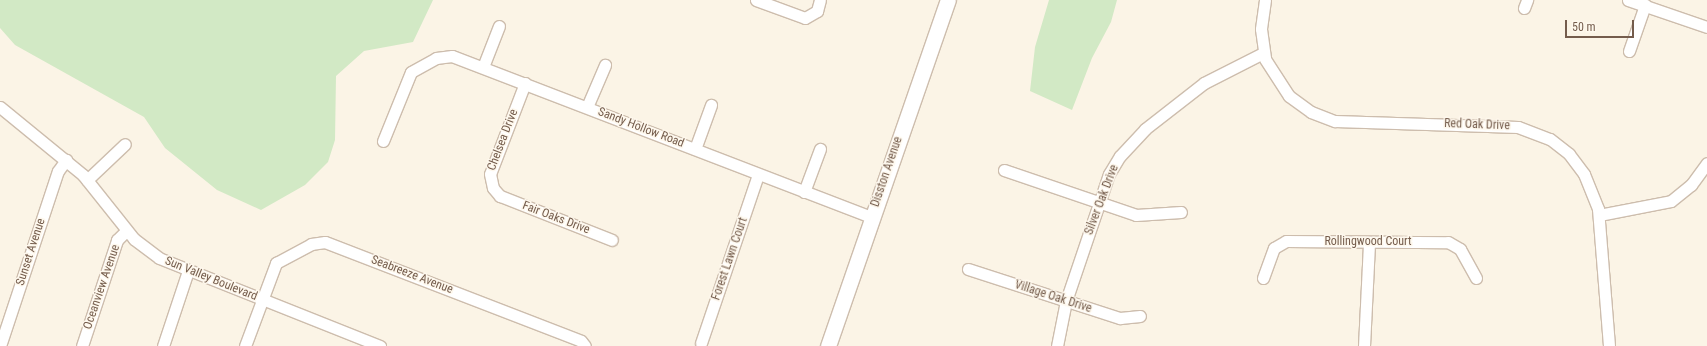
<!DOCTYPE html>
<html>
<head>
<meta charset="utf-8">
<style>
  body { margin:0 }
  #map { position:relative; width:1707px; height:346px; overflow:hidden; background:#fbf4e6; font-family:"Roboto Condensed",sans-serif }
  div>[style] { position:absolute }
  .green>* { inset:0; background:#d2e9c5 }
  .roads { filter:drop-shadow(1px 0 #cdbdad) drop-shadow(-1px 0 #cdbdad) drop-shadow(0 1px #cdbdad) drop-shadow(0 -1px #cdbdad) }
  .street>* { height:11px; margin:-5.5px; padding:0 5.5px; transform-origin:5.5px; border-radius:5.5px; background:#fff }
  .secondary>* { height:15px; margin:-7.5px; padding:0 7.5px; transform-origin:7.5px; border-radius:7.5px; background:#fff }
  span { translate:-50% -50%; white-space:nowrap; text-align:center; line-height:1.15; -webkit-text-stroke:3px #fef8ed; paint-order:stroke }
  .street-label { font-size:12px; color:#745c4c }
  .scale { position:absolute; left:1565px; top:20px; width:69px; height:18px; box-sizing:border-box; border:2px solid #745c4c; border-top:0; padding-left:5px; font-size:12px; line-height:14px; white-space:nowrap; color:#745c4c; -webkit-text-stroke:3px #fef8ed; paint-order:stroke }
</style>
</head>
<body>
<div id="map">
  <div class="green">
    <i style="clip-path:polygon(0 0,433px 0,413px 42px,364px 51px,336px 76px,335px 140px,328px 162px,305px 185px,261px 210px,217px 190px,165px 148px,144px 117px,15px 45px,0 28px)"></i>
    <i style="clip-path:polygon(1049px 0,1117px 0,1111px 22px,1092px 58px,1072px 110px,1030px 91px,1035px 47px)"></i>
  </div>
  <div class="roads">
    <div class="street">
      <i style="left:756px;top:0;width:52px;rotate:20.2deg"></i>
      <i style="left:805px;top:18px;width:14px;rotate:-30deg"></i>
      <i style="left:817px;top:11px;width:11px;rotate:-75deg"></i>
      <i style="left:1265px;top:0;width:29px;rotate:98deg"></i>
      <i style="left:1261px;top:29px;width:30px;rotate:82deg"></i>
      <i style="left:1265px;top:59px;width:44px;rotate:57deg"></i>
      <i style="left:1289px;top:96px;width:27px;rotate:36deg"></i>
      <i style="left:1311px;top:112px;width:26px;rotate:21deg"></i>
      <i style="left:1335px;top:121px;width:183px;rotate:1.9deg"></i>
      <i style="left:1518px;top:127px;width:34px;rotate:21deg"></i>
      <i style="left:1550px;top:139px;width:24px;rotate:38deg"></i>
      <i style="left:1569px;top:154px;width:25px;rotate:53deg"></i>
      <i style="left:1584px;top:174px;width:38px;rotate:68deg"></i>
      <i style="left:1598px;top:209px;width:137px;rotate:85.4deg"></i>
      <i style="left:1628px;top:0;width:83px;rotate:18.9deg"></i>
      <i style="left:1524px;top:8px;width:9px;rotate:-69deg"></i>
      <i style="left:1629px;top:51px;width:49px;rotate:-70.8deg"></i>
      <i style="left:483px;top:67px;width:44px;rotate:-68.7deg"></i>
      <i style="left:525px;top:83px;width:97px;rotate:111deg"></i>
      <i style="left:490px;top:174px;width:14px;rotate:78deg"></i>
      <i style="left:493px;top:188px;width:11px;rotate:49deg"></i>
      <i style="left:500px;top:196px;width:120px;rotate:21.4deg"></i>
      <i style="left:0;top:107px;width:107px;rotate:39.3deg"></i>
      <i style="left:83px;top:175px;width:82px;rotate:51.4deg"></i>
      <i style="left:134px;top:239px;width:31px;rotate:37deg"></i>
      <i style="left:159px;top:258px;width:238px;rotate:21.7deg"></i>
      <i style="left:587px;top:107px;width:46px;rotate:-66.8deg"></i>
      <i style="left:383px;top:141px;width:74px;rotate:-67.9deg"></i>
      <i style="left:411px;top:72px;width:29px;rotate:-29deg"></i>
      <i style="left:436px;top:58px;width:16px;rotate:-7deg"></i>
      <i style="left:452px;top:56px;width:450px;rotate:21deg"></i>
      <i style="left:695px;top:149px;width:47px;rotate:-70deg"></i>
      <i style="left:1004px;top:170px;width:139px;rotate:18.8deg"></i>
      <i style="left:1136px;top:215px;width:45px;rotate:-3.8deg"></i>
      <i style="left:87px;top:180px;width:52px;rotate:-43.5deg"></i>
      <i style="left:804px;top:192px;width:46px;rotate:-69.6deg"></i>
      <i style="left:1599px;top:215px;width:73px;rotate:-11deg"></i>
      <i style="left:1671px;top:201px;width:26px;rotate:-39deg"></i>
      <i style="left:1691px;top:185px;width:27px;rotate:-54deg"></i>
      <i style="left:968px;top:269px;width:160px;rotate:17.9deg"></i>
      <i style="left:1120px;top:318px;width:20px;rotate:-6deg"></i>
      <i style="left:1263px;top:278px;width:32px;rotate:-70deg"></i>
      <i style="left:1274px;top:248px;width:14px;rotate:-30deg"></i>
      <i style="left:1286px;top:241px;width:162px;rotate:0.4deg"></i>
      <i style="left:1448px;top:242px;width:14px;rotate:30deg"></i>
      <i style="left:1460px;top:249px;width:33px;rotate:61deg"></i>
      <i style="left:701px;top:343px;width:177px;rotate:-71.3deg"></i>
      <i style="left:0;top:346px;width:184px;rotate:-71.7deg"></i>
      <i style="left:58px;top:171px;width:14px;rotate:-54deg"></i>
      <i style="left:82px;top:346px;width:112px;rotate:-71.7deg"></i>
      <i style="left:117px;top:240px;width:13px;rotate:-45deg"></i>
      <i style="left:163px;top:346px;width:79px;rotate:-71.6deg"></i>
      <i style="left:245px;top:346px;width:89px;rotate:-69.5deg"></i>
      <i style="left:276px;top:263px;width:40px;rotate:-28deg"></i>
      <i style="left:311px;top:244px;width:14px;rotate:-8deg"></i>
      <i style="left:325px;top:242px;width:274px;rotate:21.1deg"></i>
      <i style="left:581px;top:341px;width:6px;rotate:51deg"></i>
      <i style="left:1057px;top:346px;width:46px;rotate:-78.7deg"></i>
      <i style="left:1066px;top:301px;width:134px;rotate:-71.3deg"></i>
      <i style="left:1109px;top:174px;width:21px;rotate:-59deg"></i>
      <i style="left:1120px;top:156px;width:37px;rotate:-47deg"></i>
      <i style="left:1145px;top:129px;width:75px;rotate:-37.9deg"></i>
      <i style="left:1204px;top:83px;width:66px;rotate:-27deg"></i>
      <i style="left:1364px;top:346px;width:104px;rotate:-87.2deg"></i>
    </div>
    <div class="secondary">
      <i style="left:828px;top:346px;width:366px;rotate:-70.9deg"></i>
    </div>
  </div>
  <div class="street-label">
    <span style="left:1477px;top:125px;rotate:2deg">Red Oak Drive</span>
    <span style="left:641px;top:128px;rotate:21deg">Sandy Hollow Road</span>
    <span style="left:503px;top:140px;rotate:-69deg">Chelsea Drive</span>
    <span style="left:887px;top:172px;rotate:-71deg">Disston Avenue</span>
    <span style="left:1102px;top:200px;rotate:-69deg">Silver Oak Drive</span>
    <span style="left:556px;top:218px;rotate:21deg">Fair Oaks Drive</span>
    <span style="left:1368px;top:242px">Rollingwood Court</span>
    <span style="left:31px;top:252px;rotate:-72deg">Sunset Avenue</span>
    <span style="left:730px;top:259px;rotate:-71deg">Forest Lawn Court</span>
    <span style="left:412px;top:275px;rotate:21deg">Seabreeze Avenue</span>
    <span style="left:211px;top:279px;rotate:22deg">Sun Valley Boulevard</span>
    <span style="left:102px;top:287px;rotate:-71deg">Oceanview Avenue</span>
    <span style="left:1053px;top:297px;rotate:18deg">Village Oak Drive</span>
  </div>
  <div class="scale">50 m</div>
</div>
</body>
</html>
